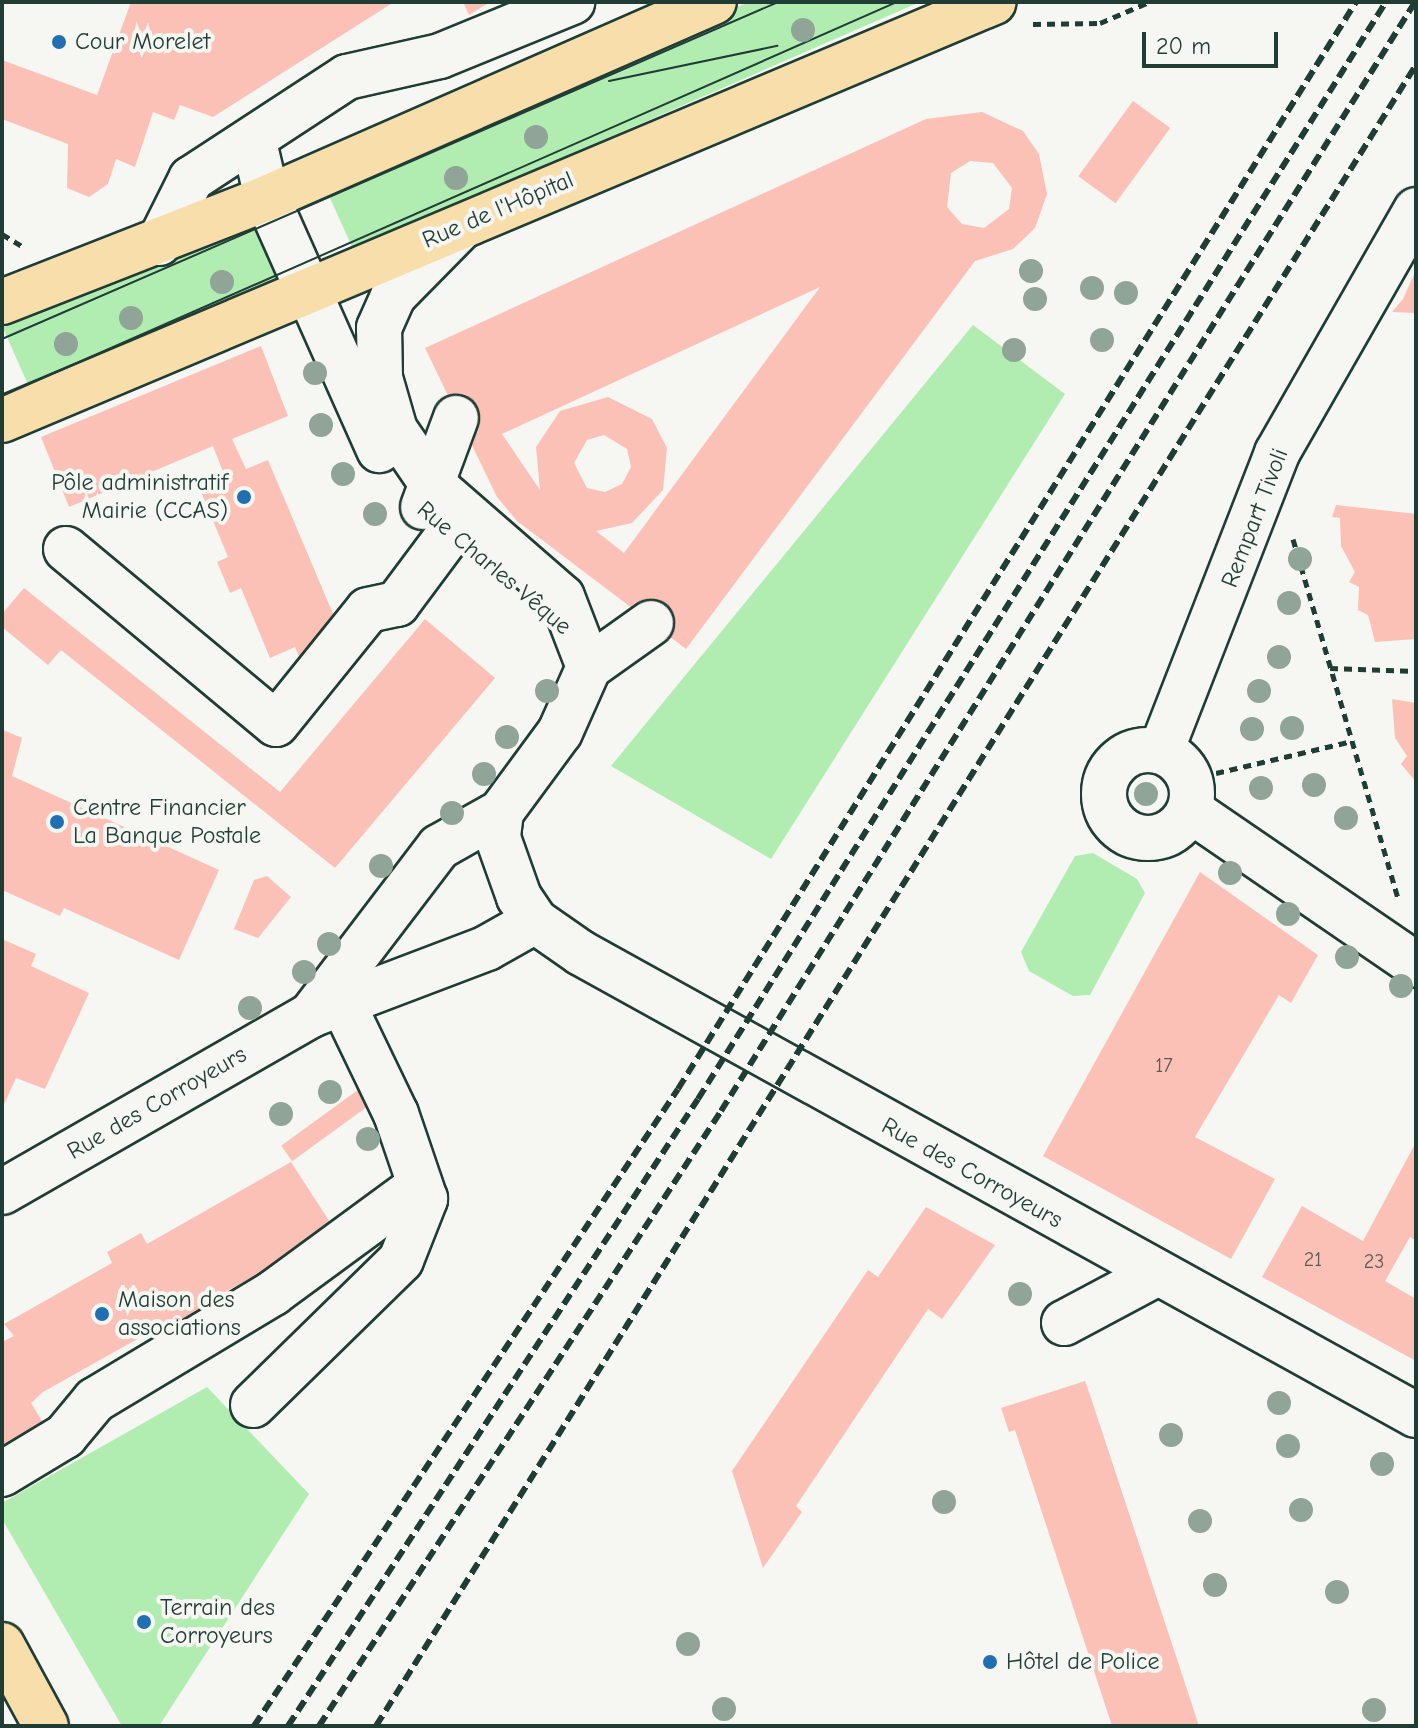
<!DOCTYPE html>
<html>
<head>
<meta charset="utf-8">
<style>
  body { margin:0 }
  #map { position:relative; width:1418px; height:1728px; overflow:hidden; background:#f6f6f2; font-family:"Comic Neue",sans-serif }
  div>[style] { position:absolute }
  .green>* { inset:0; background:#b1ecb1; transform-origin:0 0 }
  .building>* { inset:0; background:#fcc1b6; transform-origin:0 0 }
  .path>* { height:5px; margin-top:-2.5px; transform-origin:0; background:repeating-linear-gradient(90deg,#1f3d34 0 8px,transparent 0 14px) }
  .roads { filter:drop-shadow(2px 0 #1f3d34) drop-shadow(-2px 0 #1f3d34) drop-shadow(0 2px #1f3d34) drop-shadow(0 -2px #1f3d34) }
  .minor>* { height:44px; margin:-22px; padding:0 22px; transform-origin:22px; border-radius:22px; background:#f6f6f2 }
  .minor>.ring { margin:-22px; padding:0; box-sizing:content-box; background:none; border:44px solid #f6f6f2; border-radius:50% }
  .major>* { height:44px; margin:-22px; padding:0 22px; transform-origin:22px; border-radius:22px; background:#f8deab }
  .tram>* { height:2px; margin:-1px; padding:0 1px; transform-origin:1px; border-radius:1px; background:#1f3d34 }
  .rail>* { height:6px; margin-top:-3px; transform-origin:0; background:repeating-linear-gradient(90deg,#1f3d34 0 12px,transparent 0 18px) }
  .trees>* { width:24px; height:24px; margin:-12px; border-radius:50%; background:#90a497 }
  .dots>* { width:22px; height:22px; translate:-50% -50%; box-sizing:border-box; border:4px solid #f6f6f2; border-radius:50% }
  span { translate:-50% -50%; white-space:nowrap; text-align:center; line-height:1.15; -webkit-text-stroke:8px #f6f6f2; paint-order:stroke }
  .number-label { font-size:20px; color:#565e54 }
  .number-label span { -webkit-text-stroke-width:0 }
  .poi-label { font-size:24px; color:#1f3d34 }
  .left { translate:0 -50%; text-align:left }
  .right { translate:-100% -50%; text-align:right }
  .street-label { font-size:24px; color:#1f3d34 }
  .frame { position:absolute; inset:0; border:4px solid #1f3d34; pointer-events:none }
  .scale { position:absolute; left:1142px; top:32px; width:136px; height:36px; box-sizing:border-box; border:4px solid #1f3d34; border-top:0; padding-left:10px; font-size:24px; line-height:28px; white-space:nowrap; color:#1f3d34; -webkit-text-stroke:6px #f6f6f2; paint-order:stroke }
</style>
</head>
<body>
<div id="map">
  <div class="green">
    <i style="clip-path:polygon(749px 2px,920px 2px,353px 249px,325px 187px)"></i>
    <i style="left:249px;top:217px;width:70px;height:270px;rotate:66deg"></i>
    <i style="clip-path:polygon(973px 325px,1065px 394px,771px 859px,611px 766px)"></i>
    <i style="clip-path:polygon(1093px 853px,1137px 879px,1145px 893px,1090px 995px,1073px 996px,1029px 971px,1021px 952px,1075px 856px)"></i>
    <i style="clip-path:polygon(207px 1387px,309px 1494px,159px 1726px,122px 1726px,2px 1519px,2px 1503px)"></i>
  </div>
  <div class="building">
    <i style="clip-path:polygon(131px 2px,394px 2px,213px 117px,180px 105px,174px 120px,153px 112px,135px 167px,116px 159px,108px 184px,89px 197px,67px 188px,68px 144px,2px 119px,2px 60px,97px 95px)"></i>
    <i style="clip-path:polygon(490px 2px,469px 15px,464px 4px,468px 2px)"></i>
    <i style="left:1133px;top:101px;width:46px;height:93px;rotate:36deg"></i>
    <i style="clip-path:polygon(evenodd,982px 112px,1023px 131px,1039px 154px,1047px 194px,1035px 228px,1013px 249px,975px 261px,686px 649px,517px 521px,497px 497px,425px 348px,926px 119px,982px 112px,970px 161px,993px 163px,1012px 188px,1009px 209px,984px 228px,962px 224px,947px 207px,951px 173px,970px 161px,982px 112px,820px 287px,624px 553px,596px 531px,632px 523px,663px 490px,667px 448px,652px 419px,608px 397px,560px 411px,536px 447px,540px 490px,502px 434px,820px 287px,982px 112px,604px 435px,627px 449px,631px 467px,622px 484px,605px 492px,587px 488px,574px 463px,587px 440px,604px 435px)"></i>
    <i style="clip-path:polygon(1416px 270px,1416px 313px,1392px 312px,1403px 299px)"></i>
    <i style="clip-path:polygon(261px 346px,288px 416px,232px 439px,246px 469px,268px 460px,339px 628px,315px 638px,322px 653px,301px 661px,295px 647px,270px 658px,241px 588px,230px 593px,217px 562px,228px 557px,199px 487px,225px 477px,213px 446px,69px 507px,41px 437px)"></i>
    <i style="clip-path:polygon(1336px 505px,1416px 514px,1416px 639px,1375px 642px,1368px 615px,1358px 610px,1359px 587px,1349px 582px,1355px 572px,1341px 546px,1340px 518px,1332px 517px)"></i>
    <i style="clip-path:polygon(24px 588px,280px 792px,425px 619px,495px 678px,335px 868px,61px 650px,48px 665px,2px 627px,2px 614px)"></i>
    <i style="clip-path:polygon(1392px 699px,1416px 703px,1416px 782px,1401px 764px,1407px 756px,1395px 738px)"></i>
    <i style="clip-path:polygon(3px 730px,22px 738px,12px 776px,219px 870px,179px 960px,64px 908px,60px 916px,2px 890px)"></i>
    <i style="clip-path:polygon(1200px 872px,1318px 955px,1291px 1003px,1279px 995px,1195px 1137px,1275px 1179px,1231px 1259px,1043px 1156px)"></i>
    <i style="clip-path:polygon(267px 876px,291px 897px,258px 938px,234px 929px,254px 880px)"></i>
    <i style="clip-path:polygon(2px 939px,36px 954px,31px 966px,89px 993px,45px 1089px,16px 1078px,2px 1109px)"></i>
    <i style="left:362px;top:1087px;width:19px;height:100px;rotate:54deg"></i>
    <i style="clip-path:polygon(1416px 1142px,1416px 1241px,1410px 1237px,1385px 1281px,1416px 1299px,1416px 1361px,1262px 1277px,1302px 1206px,1363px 1241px)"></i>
    <i style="clip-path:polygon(291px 1162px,337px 1233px,200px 1305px,207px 1318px,172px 1338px,164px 1324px,43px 1392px,31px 1403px,48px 1431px,9px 1455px,2px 1441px,2px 1342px,14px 1336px,4px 1324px,112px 1263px,107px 1252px,141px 1233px,147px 1244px)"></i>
    <i style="clip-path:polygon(926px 1207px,995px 1245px,942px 1319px,928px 1309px,796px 1506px,802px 1512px,763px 1568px,732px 1471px,868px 1270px,878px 1277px)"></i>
    <i style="clip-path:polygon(1085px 1381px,1091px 1398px,1199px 1726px,1112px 1726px,1015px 1430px,1009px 1432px,1001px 1408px)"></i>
  </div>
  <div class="path">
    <i style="left:1033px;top:24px;width:67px;rotate:-0.9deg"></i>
    <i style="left:1100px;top:23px;width:53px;rotate:-23.2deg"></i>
    <i style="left:2px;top:234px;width:23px;rotate:31deg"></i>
    <i style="left:1293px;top:539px;width:374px;rotate:73.7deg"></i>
    <i style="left:1330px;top:668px;width:86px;rotate:2deg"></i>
    <i style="left:1216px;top:773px;width:140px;rotate:-13.2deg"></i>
  </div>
  <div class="roads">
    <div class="minor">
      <i style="left:254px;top:142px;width:57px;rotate:76.9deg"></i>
      <i style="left:267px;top:198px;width:276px;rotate:66deg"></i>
      <i style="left:159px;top:243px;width:72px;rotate:-63.4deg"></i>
      <i style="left:191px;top:179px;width:186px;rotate:-33.2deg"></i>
      <i style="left:347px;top:77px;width:95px;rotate:-12.7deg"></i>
      <i style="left:440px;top:56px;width:143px;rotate:-22.2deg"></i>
      <i style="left:423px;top:507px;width:95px;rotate:-69.7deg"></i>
      <i style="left:66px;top:549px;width:273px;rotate:39.8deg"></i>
      <i style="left:276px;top:724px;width:146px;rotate:-51.1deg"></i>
      <i style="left:368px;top:610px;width:30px;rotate:-12deg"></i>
      <i style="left:397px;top:604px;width:89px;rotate:-53.3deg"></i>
      <i style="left:589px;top:667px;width:76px;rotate:-35.4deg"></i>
      <i class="ring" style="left:1104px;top:750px;width:44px;height:44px"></i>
      <i style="left:1161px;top:751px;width:320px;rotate:-68.7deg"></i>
      <i style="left:1277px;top:453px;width:280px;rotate:-60.2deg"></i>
      <i style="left:1190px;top:810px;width:274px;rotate:34.4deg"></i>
      <i style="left:501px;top:812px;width:26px;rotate:97deg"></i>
      <i style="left:498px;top:838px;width:63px;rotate:70.4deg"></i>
      <i style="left:519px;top:897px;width:29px;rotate:56deg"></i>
      <i style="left:535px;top:921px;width:56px;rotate:34.8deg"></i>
      <i style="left:581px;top:953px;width:954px;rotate:28.96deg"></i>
      <i style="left:311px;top:1015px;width:211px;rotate:-52.7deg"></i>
      <i style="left:439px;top:847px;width:71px;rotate:-29.4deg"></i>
      <i style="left:501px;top:812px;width:99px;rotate:-53.6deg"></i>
      <i style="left:560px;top:732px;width:71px;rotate:-66deg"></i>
      <i style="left:589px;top:667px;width:75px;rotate:-111.1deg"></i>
      <i style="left:562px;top:597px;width:172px;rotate:-139deg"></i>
      <i style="left:432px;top:484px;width:65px;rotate:-124.4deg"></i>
      <i style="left:395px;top:430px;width:54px;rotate:-106.1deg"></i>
      <i style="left:380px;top:378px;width:50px;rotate:-91.1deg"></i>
      <i style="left:379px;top:328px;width:35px;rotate:-66deg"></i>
      <i style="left:393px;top:296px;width:95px;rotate:-45.4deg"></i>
      <i style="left:2px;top:1192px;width:356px;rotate:-29.8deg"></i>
      <i style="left:311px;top:1015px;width:188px;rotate:-20.8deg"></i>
      <i style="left:487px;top:948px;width:55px;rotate:-29.4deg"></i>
      <i style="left:1064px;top:1323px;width:104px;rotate:-28deg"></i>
      <i style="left:253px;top:1405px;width:207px;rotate:-44.4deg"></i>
      <i style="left:401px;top:1260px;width:66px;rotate:-68.5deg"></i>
      <i style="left:425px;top:1199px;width:90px;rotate:-108.8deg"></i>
      <i style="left:396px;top:1114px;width:124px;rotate:-115.7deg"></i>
      <i style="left:2px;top:1474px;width:74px;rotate:-31.1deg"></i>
      <i style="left:65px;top:1436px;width:47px;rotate:-50.2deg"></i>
      <i style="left:95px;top:1400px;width:208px;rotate:-31deg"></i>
      <i style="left:273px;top:1293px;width:182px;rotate:-36.3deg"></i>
    </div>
    <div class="major">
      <i style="left:2px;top:302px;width:285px;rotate:-21.4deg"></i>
      <i style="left:267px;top:198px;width:488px;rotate:-23.7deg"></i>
      <i style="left:2px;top:420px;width:1076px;rotate:-22.85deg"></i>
      <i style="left:2px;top:1645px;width:92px;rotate:61.5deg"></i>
    </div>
  </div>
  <div class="tram">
    <i style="left:609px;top:81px;width:172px;rotate:-11.8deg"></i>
    <i style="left:2px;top:339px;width:846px;rotate:-23.47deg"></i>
    <i style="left:2px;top:396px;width:978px;rotate:-23.76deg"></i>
  </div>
  <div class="rail">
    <i style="left:254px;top:1726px;width:765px;rotate:-56.35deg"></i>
    <i style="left:678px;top:1089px;width:1281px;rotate:-58.05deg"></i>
    <i style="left:288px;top:1726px;width:749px;rotate:-56.82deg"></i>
    <i style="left:698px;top:1099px;width:1295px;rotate:-57.91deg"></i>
    <i style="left:319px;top:1726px;width:735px;rotate:-56.83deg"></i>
    <i style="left:721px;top:1111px;width:1308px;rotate:-57.96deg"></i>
    <i style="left:376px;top:1726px;width:1960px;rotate:-57.95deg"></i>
  </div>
  <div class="trees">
    <i style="left:803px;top:30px"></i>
    <i style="left:536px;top:137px"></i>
    <i style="left:456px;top:178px"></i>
    <i style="left:1031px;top:271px"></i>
    <i style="left:222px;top:282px"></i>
    <i style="left:1092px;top:288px"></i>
    <i style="left:1126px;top:293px"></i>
    <i style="left:1035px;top:299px"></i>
    <i style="left:131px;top:318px"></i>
    <i style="left:1102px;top:340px"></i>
    <i style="left:66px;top:344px"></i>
    <i style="left:1014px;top:350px"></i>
    <i style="left:315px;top:373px"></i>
    <i style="left:321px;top:425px"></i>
    <i style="left:343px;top:474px"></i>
    <i style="left:375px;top:514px"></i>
    <i style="left:1300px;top:559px"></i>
    <i style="left:1289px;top:603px"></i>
    <i style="left:1279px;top:657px"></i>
    <i style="left:547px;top:691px"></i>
    <i style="left:1259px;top:691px"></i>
    <i style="left:1292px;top:728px"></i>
    <i style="left:1252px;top:729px"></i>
    <i style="left:507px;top:737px"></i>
    <i style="left:484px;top:774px"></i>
    <i style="left:1314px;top:785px"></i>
    <i style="left:1261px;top:788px"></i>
    <i style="left:1146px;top:794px"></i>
    <i style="left:452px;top:813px"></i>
    <i style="left:1346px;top:818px"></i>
    <i style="left:381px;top:866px"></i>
    <i style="left:1230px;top:873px"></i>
    <i style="left:1288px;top:914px"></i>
    <i style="left:329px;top:944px"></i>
    <i style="left:1347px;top:957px"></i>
    <i style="left:304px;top:972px"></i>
    <i style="left:1401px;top:986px"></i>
    <i style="left:250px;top:1008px"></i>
    <i style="left:330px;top:1092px"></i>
    <i style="left:281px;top:1114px"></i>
    <i style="left:368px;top:1139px"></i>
    <i style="left:1020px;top:1294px"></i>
    <i style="left:1279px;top:1403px"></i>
    <i style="left:1171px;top:1435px"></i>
    <i style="left:1288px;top:1446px"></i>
    <i style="left:1382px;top:1464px"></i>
    <i style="left:944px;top:1502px"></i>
    <i style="left:1301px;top:1510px"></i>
    <i style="left:1200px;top:1521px"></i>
    <i style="left:1215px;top:1585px"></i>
    <i style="left:1337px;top:1592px"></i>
    <i style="left:688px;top:1644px"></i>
    <i style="left:724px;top:1709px"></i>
    <i style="left:1374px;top:1710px"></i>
  </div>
  <div class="dots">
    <i style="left:59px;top:42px;background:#1f6fb2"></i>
    <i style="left:244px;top:497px;background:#1f6fb2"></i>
    <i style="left:57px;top:822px;background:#1f6fb2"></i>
    <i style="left:102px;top:1314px;background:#1f6fb2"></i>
    <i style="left:144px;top:1622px;background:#1f6fb2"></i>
    <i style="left:990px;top:1662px;background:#1f6fb2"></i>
  </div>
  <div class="number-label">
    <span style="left:1164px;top:1065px">17</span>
    <span style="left:1313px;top:1259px">21</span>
    <span style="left:1374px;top:1261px">23</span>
  </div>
  <div class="poi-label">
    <span class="left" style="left:75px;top:42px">Cour Morelet</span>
    <span class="right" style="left:228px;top:497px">Pôle administratif<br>Mairie (CCAS)</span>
    <span class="left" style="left:73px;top:822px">Centre Financier<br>La Banque Postale</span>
    <span class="left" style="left:118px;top:1314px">Maison des<br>associations</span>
    <span class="left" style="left:160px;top:1622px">Terrain des<br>Corroyeurs</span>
    <span class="left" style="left:1006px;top:1662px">Hôtel de Police</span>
  </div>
  <div class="street-label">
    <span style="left:498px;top:210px;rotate:-23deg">Rue de l'Hôpital</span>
    <span style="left:1255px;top:518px;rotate:-69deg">Rempart Tivoli</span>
    <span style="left:494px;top:568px;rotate:40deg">Rue Charles Vêque</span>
    <span style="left:157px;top:1103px;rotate:-30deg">Rue des Corroyeurs</span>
    <span style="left:972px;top:1173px;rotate:29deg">Rue des Corroyeurs</span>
  </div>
  <div class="frame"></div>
  <div class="scale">20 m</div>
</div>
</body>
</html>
